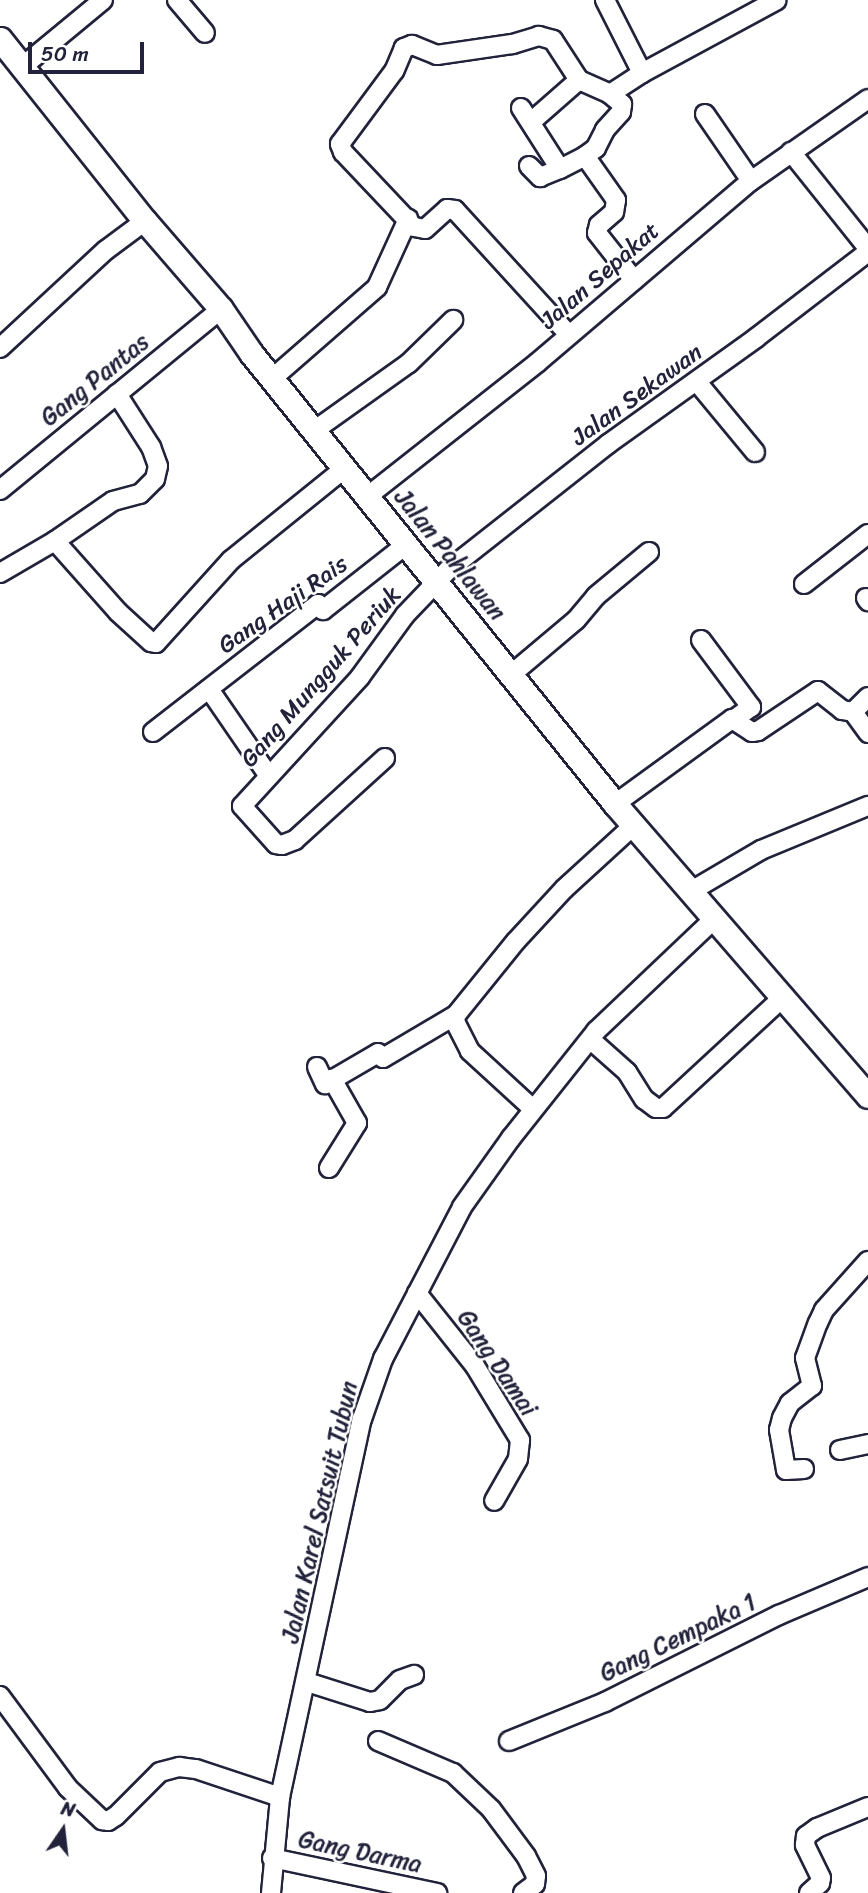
<!DOCTYPE html>
<html>
<head>
<meta charset="utf-8">
<style>
  body { margin:0 }
  #map { position:relative; width:868px; height:1893px; overflow:hidden; background:#fff; font-family:Sriracha,sans-serif }
  div>[style] { position:absolute }
  .roads { filter:drop-shadow(2px 0 #22223b) drop-shadow(-2px 0 #22223b) drop-shadow(0 2px #22223b) drop-shadow(0 -2px #22223b) }
  .minor>* { height:18px; margin:-9px; padding:0 9px; transform-origin:9px; border-radius:9px; background:#fff }
  .major>* { height:23px; margin:-11.5px; padding:0 11.5px; transform-origin:11.5px; border-radius:11.5px; background:#fff }
  span { translate:-50% -50%; white-space:nowrap; text-align:center; line-height:1.15; -webkit-text-stroke:5px #fff; paint-order:stroke }
  .street-label { font-size:24px; color:#22223b }
  .north { position:absolute; left:28px; top:1795px; width:70px; height:70px; -webkit-text-stroke:5px #fff; paint-order:stroke; rotate:14deg; font-size:19px; font-weight:700; line-height:28px; text-align:center; color:#22223b }
  .north::after { content:''; display:block; margin:auto; width:24px; height:32px; background:#22223b; clip-path:polygon(50% 0,100% 100%,50% 72%,0 100%) }
  .scale { position:absolute; left:28px; top:42px; width:116px; height:32px; box-sizing:border-box; border:4px solid #22223b; border-top:0; padding-left:9px; font-size:21px; line-height:24px; white-space:nowrap; color:#22223b; -webkit-text-stroke:5px #fff; paint-order:stroke }
</style>
</head>
<body>
<div id="map">
  <div class="roads">
    <div class="minor">
      <i style="left:177px;top:0;width:43px;rotate:49.7deg"></i>
      <i style="left:605px;top:0;width:82px;rotate:63.1deg"></i>
      <i style="left:642px;top:73px;width:153px;rotate:-28.4deg"></i>
      <i style="left:22px;top:67px;width:105px;rotate:-39.6deg"></i>
      <i style="left:579px;top:80px;width:34px;rotate:24deg"></i>
      <i style="left:610px;top:94px;width:16px;rotate:40deg"></i>
      <i style="left:622px;top:104px;width:8px;rotate:97deg"></i>
      <i style="left:621px;top:112px;width:24px;rotate:132deg"></i>
      <i style="left:605px;top:130px;width:20px;rotate:117deg"></i>
      <i style="left:596px;top:148px;width:14px;rotate:144deg"></i>
      <i style="left:610px;top:94px;width:38px;rotate:-33deg"></i>
      <i style="left:521px;top:108px;width:72px;rotate:57.4deg"></i>
      <i style="left:560px;top:169px;width:28px;rotate:-27deg"></i>
      <i style="left:585px;top:156px;width:54px;rotate:54.8deg"></i>
      <i style="left:616px;top:200px;width:12px;rotate:99deg"></i>
      <i style="left:614px;top:212px;width:20px;rotate:139deg"></i>
      <i style="left:599px;top:225px;width:8px;rotate:104deg"></i>
      <i style="left:597px;top:233px;width:60px;rotate:51.8deg"></i>
      <i style="left:705px;top:114px;width:81px;rotate:55.5deg"></i>
      <i style="left:531px;top:122px;width:64px;rotate:-41.2deg"></i>
      <i style="left:579px;top:80px;width:48px;rotate:-123deg"></i>
      <i style="left:553px;top:40px;width:15px;rotate:-164deg"></i>
      <i style="left:539px;top:36px;width:28px;rotate:163deg"></i>
      <i style="left:512px;top:44px;width:76px;rotate:171.7deg"></i>
      <i style="left:437px;top:55px;width:27px;rotate:-158deg"></i>
      <i style="left:412px;top:45px;width:9px;rotate:159deg"></i>
      <i style="left:404px;top:48px;width:25px;rotate:113deg"></i>
      <i style="left:394px;top:71px;width:91px;rotate:126.5deg"></i>
      <i style="left:340px;top:144px;width:9px;rotate:69deg"></i>
      <i style="left:343px;top:152px;width:103px;rotate:46.6deg"></i>
      <i style="left:414px;top:227px;width:11px;rotate:10deg"></i>
      <i style="left:425px;top:229px;width:30px;rotate:-42deg"></i>
      <i style="left:447px;top:209px;width:8px;rotate:7deg"></i>
      <i style="left:455px;top:210px;width:169px;rotate:47.6deg"></i>
      <i style="left:791px;top:152px;width:123px;rotate:51.3deg"></i>
      <i style="left:529px;top:166px;width:16px;rotate:45deg"></i>
      <i style="left:540px;top:177px;width:22px;rotate:-22deg"></i>
      <i style="left:0;top:348px;width:144px;rotate:-42.8deg"></i>
      <i style="left:106px;top:250px;width:49px;rotate:-36.6deg"></i>
      <i style="left:274px;top:377px;width:137px;rotate:-41.1deg"></i>
      <i style="left:377px;top:287px;width:75px;rotate:-65.5deg"></i>
      <i style="left:697px;top:382px;width:91px;rotate:50.4deg"></i>
      <i style="left:315px;top:430px;width:115px;rotate:-35.5deg"></i>
      <i style="left:409px;top:363px;width:62px;rotate:-44.3deg"></i>
      <i style="left:0;top:490px;width:286px;rotate:-39.3deg"></i>
      <i style="left:368px;top:496px;width:216px;rotate:-38.2deg"></i>
      <i style="left:538px;top:362px;width:280px;rotate:-40.4deg"></i>
      <i style="left:751px;top:181px;width:143px;rotate:-35deg"></i>
      <i style="left:55px;top:541px;width:95px;rotate:48.4deg"></i>
      <i style="left:118px;top:612px;width:45px;rotate:42.3deg"></i>
      <i style="left:151px;top:642px;width:5px;rotate:11deg"></i>
      <i style="left:156px;top:643px;width:112px;rotate:-47.9deg"></i>
      <i style="left:231px;top:560px;width:146px;rotate:-38.9deg"></i>
      <i style="left:0;top:573px;width:64px;rotate:-30.2deg"></i>
      <i style="left:55px;top:541px;width:70px;rotate:-34.6deg"></i>
      <i style="left:113px;top:501px;width:28px;rotate:-15deg"></i>
      <i style="left:140px;top:494px;width:21px;rotate:-45deg"></i>
      <i style="left:155px;top:479px;width:13px;rotate:-77deg"></i>
      <i style="left:158px;top:466px;width:20px;rotate:-110deg"></i>
      <i style="left:151px;top:447px;width:63px;rotate:-122.7deg"></i>
      <i style="left:804px;top:584px;width:81px;rotate:-38deg"></i>
      <i style="left:866px;top:598px;width:4px;rotate:56deg"></i>
      <i style="left:701px;top:640px;width:84px;rotate:53.3deg"></i>
      <i style="left:751px;top:707px;width:19px;rotate:144deg"></i>
      <i style="left:513px;top:673px;width:82px;rotate:-40.1deg"></i>
      <i style="left:576px;top:620px;width:31px;rotate:-50deg"></i>
      <i style="left:596px;top:596px;width:69px;rotate:-39.7deg"></i>
      <i style="left:209px;top:689px;width:104px;rotate:55.5deg"></i>
      <i style="left:868px;top:697px;width:21px;rotate:135deg"></i>
      <i style="left:853px;top:712px;width:26px;rotate:54deg"></i>
      <i style="left:153px;top:732px;width:209px;rotate:-37.8deg"></i>
      <i style="left:318px;top:604px;width:8px;rotate:50deg"></i>
      <i style="left:323px;top:610px;width:107px;rotate:-38.2deg"></i>
      <i style="left:385px;top:758px;width:122px;rotate:137.7deg"></i>
      <i style="left:295px;top:840px;width:14px;rotate:159deg"></i>
      <i style="left:282px;top:845px;width:6px;rotate:-171deg"></i>
      <i style="left:276px;top:844px;width:51px;rotate:-131.8deg"></i>
      <i style="left:242px;top:806px;width:175px;rotate:-47.5deg"></i>
      <i style="left:360px;top:677px;width:77px;rotate:-54deg"></i>
      <i style="left:405px;top:615px;width:62px;rotate:-46.3deg"></i>
      <i style="left:448px;top:570px;width:204px;rotate:-38.2deg"></i>
      <i style="left:608px;top:444px;width:182px;rotate:-35.6deg"></i>
      <i style="left:756px;top:338px;width:141px;rotate:-37.5deg"></i>
      <i style="left:615px;top:804px;width:145px;rotate:-36deg"></i>
      <i style="left:732px;top:719px;width:24px;rotate:33deg"></i>
      <i style="left:752px;top:732px;width:6px;rotate:-9deg"></i>
      <i style="left:758px;top:731px;width:72px;rotate:-33.7deg"></i>
      <i style="left:818px;top:691px;width:31px;rotate:38deg"></i>
      <i style="left:842px;top:710px;width:11px;rotate:10deg"></i>
      <i style="left:693px;top:890px;width:79px;rotate:-30.5deg"></i>
      <i style="left:761px;top:850px;width:116px;rotate:-22.4deg"></i>
      <i style="left:591px;top:1040px;width:48px;rotate:41.6deg"></i>
      <i style="left:627px;top:1072px;width:32px;rotate:58deg"></i>
      <i style="left:644px;top:1099px;width:15px;rotate:37deg"></i>
      <i style="left:656px;top:1108px;width:7px"></i>
      <i style="left:663px;top:1108px;width:162px;rotate:-42.7deg"></i>
      <i style="left:317px;top:1067px;width:19px;rotate:65deg"></i>
      <i style="left:325px;top:1084px;width:61px;rotate:-30.3deg"></i>
      <i style="left:378px;top:1053px;width:7px;rotate:45deg"></i>
      <i style="left:383px;top:1058px;width:85px;rotate:-30.5deg"></i>
      <i style="left:533px;top:1109px;width:86px;rotate:-137.4deg"></i>
      <i style="left:470px;top:1051px;width:33px;rotate:-117deg"></i>
      <i style="left:455px;top:1022px;width:7px;rotate:-82deg"></i>
      <i style="left:456px;top:1015px;width:95px;rotate:-51deg"></i>
      <i style="left:516px;top:941px;width:71px;rotate:-47.3deg"></i>
      <i style="left:564px;top:889px;width:95px;rotate:-42.4deg"></i>
      <i style="left:329px;top:1168px;width:53px;rotate:-58.1deg"></i>
      <i style="left:357px;top:1123px;width:51px;rotate:-119.6deg"></i>
      <i style="left:417px;top:1293px;width:93px;rotate:51.5deg"></i>
      <i style="left:475px;top:1366px;width:87px;rotate:58.7deg"></i>
      <i style="left:520px;top:1440px;width:19px;rotate:96deg"></i>
      <i style="left:518px;top:1459px;width:48px;rotate:119.7deg"></i>
      <i style="left:840px;top:1450px;width:29px;rotate:-12deg"></i>
      <i style="left:804px;top:1469px;width:18px;rotate:177deg"></i>
      <i style="left:786px;top:1470px;width:41px;rotate:-99.9deg"></i>
      <i style="left:779px;top:1430px;width:12px;rotate:-76deg"></i>
      <i style="left:782px;top:1418px;width:17px;rotate:-62deg"></i>
      <i style="left:790px;top:1403px;width:28px;rotate:-38deg"></i>
      <i style="left:812px;top:1386px;width:29px;rotate:-104deg"></i>
      <i style="left:805px;top:1358px;width:37px;rotate:-70deg"></i>
      <i style="left:818px;top:1323px;width:14px;rotate:-65deg"></i>
      <i style="left:824px;top:1310px;width:66px;rotate:-48.1deg"></i>
      <i style="left:307px;top:1682px;width:66px;rotate:17.6deg"></i>
      <i style="left:370px;top:1702px;width:10px;rotate:-11deg"></i>
      <i style="left:380px;top:1700px;width:28px;rotate:-45deg"></i>
      <i style="left:400px;top:1680px;width:15px;rotate:-20deg"></i>
      <i style="left:0;top:1696px;width:114px;rotate:53.5deg"></i>
      <i style="left:68px;top:1788px;width:47px;rotate:43.3deg"></i>
      <i style="left:102px;top:1820px;width:6px;rotate:9deg"></i>
      <i style="left:108px;top:1821px;width:9px;rotate:-32deg"></i>
      <i style="left:116px;top:1816px;width:62px;rotate:-45deg"></i>
      <i style="left:160px;top:1772px;width:20px;rotate:-15deg"></i>
      <i style="left:179px;top:1767px;width:17px;rotate:7deg"></i>
      <i style="left:196px;top:1769px;width:89px;rotate:18.4deg"></i>
      <i style="left:378px;top:1741px;width:82px;rotate:23.1deg"></i>
      <i style="left:453px;top:1773px;width:52px;rotate:43.5deg"></i>
      <i style="left:491px;top:1809px;width:59px;rotate:53.3deg"></i>
      <i style="left:526px;top:1856px;width:22px;rotate:63deg"></i>
      <i style="left:536px;top:1876px;width:8px;rotate:97deg"></i>
      <i style="left:535px;top:1884px;width:15px;rotate:143deg"></i>
      <i style="left:509px;top:1741px;width:104px;rotate:-22.1deg"></i>
      <i style="left:605px;top:1702px;width:195px;rotate:-26.6deg"></i>
      <i style="left:779px;top:1615px;width:97px;rotate:-23.1deg"></i>
      <i style="left:272px;top:1858px;width:169px;rotate:12deg"></i>
      <i style="left:271px;top:1893px;width:96px;rotate:-84.6deg"></i>
      <i style="left:280px;top:1797px;width:387px;rotate:-77.8deg"></i>
      <i style="left:362px;top:1419px;width:64px;rotate:-70.7deg"></i>
      <i style="left:383px;top:1359px;width:171px;rotate:-62.5deg"></i>
      <i style="left:462px;top:1207px;width:85px;rotate:-54.6deg"></i>
      <i style="left:511px;top:1138px;width:137px;rotate:-51.5deg"></i>
      <i style="left:596px;top:1031px;width:163px;rotate:-43.5deg"></i>
      <i style="left:809px;top:1893px;width:15px;rotate:-42deg"></i>
      <i style="left:820px;top:1883px;width:5px;rotate:-79deg"></i>
      <i style="left:821px;top:1878px;width:37px;rotate:-116deg"></i>
      <i style="left:805px;top:1845px;width:9px;rotate:-84deg"></i>
      <i style="left:806px;top:1836px;width:14px;rotate:-36deg"></i>
      <i style="left:817px;top:1828px;width:55px;rotate:-22.4deg"></i>
    </div>
    <div class="major">
      <i style="left:0;top:39px;width:233px;rotate:51.5deg"></i>
      <i style="left:145px;top:221px;width:116px;rotate:49.2deg"></i>
      <i style="left:221px;top:309px;width:53px;rotate:55.7deg"></i>
      <i style="left:251px;top:353px;width:580px;rotate:51.09deg"></i>
      <i style="left:615px;top:804px;width:386px;rotate:49.1deg"></i>
    </div>
  </div>
  <div class="street-label">
    <span style="left:600px;top:276px;rotate:-41deg">Jalan Sepakat</span>
    <span style="left:95px;top:380px;rotate:-39deg">Gang Pantas</span>
    <span style="left:637px;top:395px;rotate:-36deg">Jalan Sekawan</span>
    <span style="left:450px;top:555px;rotate:51deg">Jalan Pahlawan</span>
    <span style="left:283px;top:605px;rotate:-35deg">Gang Haji Rais</span>
    <span style="left:321px;top:677px;rotate:-49deg">Gang Mungguk Periuk</span>
    <span style="left:497px;top:1363px;rotate:56deg">Gang Damai</span>
    <span style="left:320px;top:1512px;rotate:-77deg">Jalan Karel Satsuit Tubun</span>
    <span style="left:678px;top:1638px;rotate:-26deg">Gang Cempaka 1</span>
    <span style="left:360px;top:1852px;rotate:12deg">Gang Darma</span>
  </div>
  <div class="north">N</div>
  <div class="scale">50 m</div>
</div>
</body>
</html>
